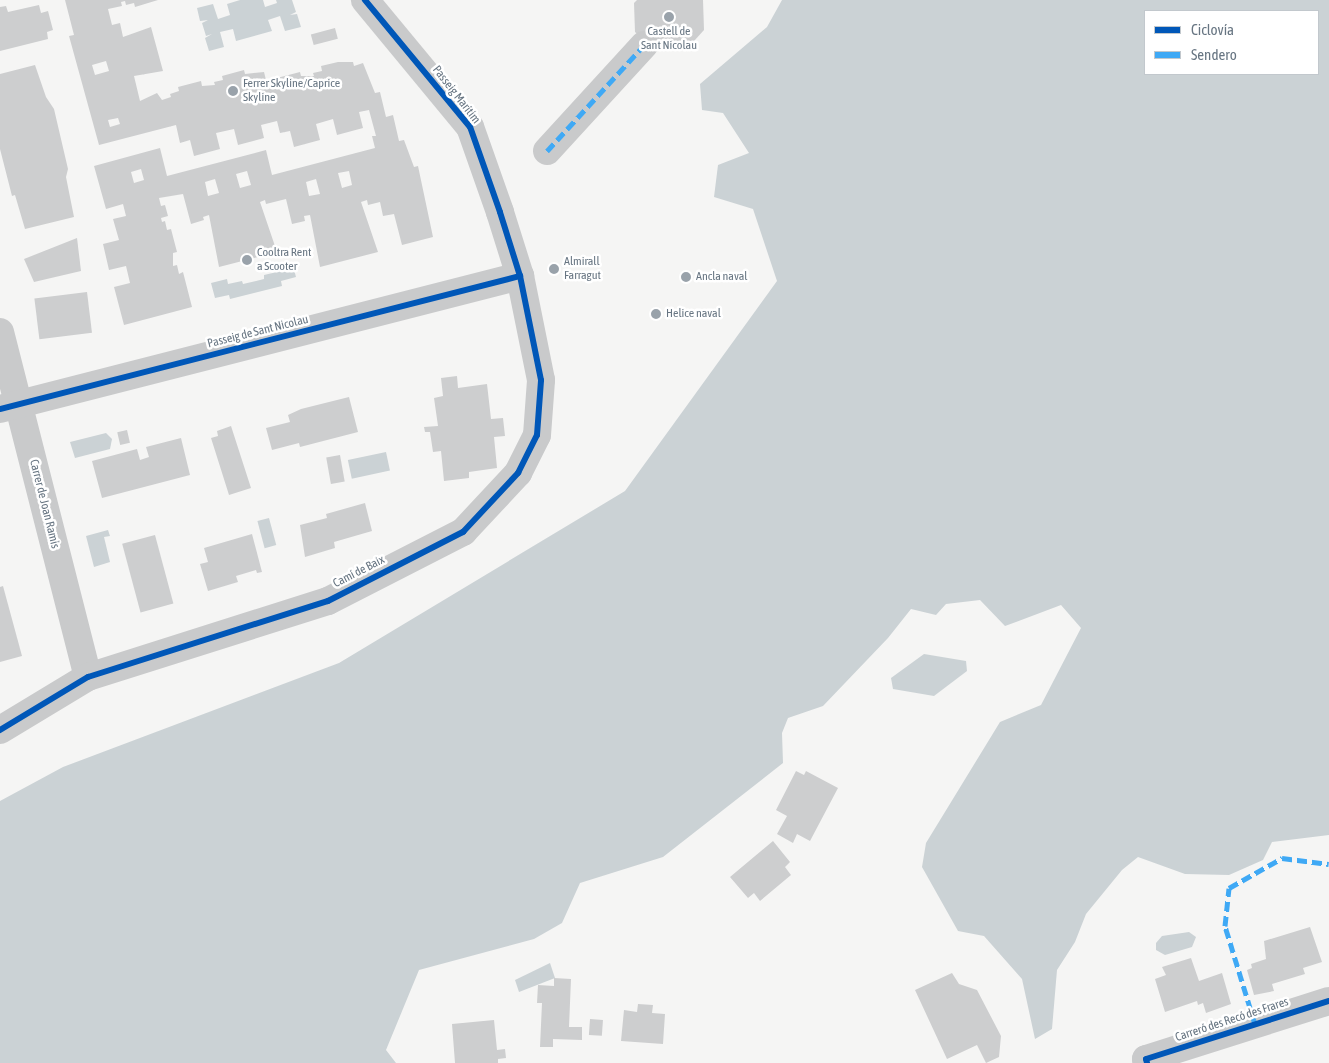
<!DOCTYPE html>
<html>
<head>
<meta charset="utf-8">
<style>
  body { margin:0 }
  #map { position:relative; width:1329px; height:1063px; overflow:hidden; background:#f5f5f4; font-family:"Asap Condensed",sans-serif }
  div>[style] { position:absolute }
  .water>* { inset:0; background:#cbd2d5; transform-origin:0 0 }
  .building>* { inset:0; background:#cdcecf; transform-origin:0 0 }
  .minor>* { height:28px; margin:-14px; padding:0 14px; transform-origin:14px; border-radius:14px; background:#c9cacb }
  .quiet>* { height:5px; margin-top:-2.5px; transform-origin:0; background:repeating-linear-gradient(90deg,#3fa9f5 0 10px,transparent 0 15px) }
  .cycleway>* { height:6px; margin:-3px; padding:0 3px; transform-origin:3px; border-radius:3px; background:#0057b8 }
  .dots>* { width:14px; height:14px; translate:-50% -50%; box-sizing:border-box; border:2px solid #fff; border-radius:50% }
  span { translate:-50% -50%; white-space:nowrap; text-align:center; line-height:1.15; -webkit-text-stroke:5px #fff; paint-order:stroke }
  .poi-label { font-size:12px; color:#677582 }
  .left { translate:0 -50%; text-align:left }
  .street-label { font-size:12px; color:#677582 }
  .legend { position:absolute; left:1144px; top:10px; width:175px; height:65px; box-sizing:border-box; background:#fff; border:1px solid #c2c8cd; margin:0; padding:6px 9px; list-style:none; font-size:15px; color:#677582 }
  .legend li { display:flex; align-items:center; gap:10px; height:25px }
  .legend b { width:25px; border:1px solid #c2c8cd }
</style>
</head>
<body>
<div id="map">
  <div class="water">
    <i style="clip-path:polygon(240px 0,263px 0,265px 7px,277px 3px,276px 0,292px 0,296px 12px,290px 15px,297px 14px,301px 27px,285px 31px,280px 16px,268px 20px,272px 31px,236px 41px,233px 29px,220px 32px,224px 47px,209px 51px,205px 38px,212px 34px,206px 36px,202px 23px,208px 20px,200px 21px,197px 8px,213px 4px,218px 19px,230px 15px,227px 4px)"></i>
    <i style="clip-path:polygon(evenodd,782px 0,1329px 0,1329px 835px,1272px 842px,1263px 860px,1229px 875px,1185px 874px,1138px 857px,1122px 870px,1086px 914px,1075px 942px,1057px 970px,1052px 1029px,1035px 1039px,1022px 979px,984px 936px,958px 931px,922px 867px,926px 843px,1000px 722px,1041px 705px,1081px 628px,1061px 605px,1005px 626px,980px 600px,946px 604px,936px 615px,911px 609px,888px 638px,823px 706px,788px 718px,782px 733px,783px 763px,663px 857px,580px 883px,562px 923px,534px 939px,419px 970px,386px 1050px,396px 1063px,0 1063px,0 801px,63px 767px,339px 663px,625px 491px,777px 281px,753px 209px,714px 197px,718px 165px,749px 153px,723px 113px,702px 110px,700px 84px,767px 27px,782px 0,1145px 11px,1318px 11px,1318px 74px,1145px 74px,1145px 11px)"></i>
    <i style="clip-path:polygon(292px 262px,296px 277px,281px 281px,282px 286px,230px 299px,229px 295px,215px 298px,211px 283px,227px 279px,228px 284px,242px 281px,243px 284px,264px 279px,264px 275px,277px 272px,276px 267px)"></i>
    <i style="clip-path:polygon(106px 433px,112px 439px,110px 449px,75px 458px,70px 442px)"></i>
    <i style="left:386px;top:452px;width:19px;height:39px;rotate:78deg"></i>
    <i style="left:269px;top:518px;width:28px;height:12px;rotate:75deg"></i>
    <i style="clip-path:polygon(108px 530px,110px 536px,104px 537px,110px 562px,94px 567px,86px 536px)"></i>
    <i style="clip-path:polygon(924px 654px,966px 661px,967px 671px,934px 696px,893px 689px,891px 678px)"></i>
    <i style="clip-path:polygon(1189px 932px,1196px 937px,1192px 947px,1165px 955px,1156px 950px,1156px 943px,1162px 936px)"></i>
    <i style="clip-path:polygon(550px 963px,555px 978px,519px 992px,515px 980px)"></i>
  </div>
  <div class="building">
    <i style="clip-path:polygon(evenodd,65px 0,158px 0,135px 7px,134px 3px,126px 5px,125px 1px,121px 2px,122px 6px,108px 9px,112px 25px,120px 23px,123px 37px,151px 27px,163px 71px,134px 76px,140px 101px,157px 93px,162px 100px,171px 97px,170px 94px,179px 91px,178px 87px,201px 81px,202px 86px,215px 85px,214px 82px,223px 80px,222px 76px,244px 70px,245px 74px,264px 72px,268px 88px,278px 82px,277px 78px,300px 72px,301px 76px,314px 76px,313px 73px,322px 71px,321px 66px,338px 62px,353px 62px,354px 66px,363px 63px,375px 93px,380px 92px,386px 117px,393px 115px,399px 141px,404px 140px,414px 167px,418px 166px,433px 237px,402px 245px,394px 214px,383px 216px,380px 202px,368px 205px,367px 200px,361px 202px,378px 252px,320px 267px,310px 215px,304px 216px,305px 221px,292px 224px,286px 199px,266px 204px,265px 200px,260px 202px,277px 252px,219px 267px,209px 215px,203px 217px,204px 220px,191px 224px,183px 194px,159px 198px,161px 206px,165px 205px,168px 216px,161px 218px,162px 222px,165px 221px,167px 230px,171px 229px,177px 252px,173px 253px,173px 266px,177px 265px,179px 274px,183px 272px,192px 307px,124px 325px,114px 287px,130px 283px,126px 266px,109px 270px,103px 244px,119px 240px,113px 219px,126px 216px,123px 204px,106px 209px,94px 166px,160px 148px,167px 176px,266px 150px,272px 175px,375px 148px,372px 136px,376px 136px,369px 110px,359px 112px,363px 128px,337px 135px,333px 119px,316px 124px,320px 140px,294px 147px,290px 131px,280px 133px,277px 121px,261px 125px,264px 138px,238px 145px,234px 129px,216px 133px,220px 149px,194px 156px,190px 140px,180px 143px,176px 125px,99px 145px,69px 36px,74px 35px,65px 0,106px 61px,109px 71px,95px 75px,92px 65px,106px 61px,65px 0,118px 118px,120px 124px,110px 127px,108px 120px,118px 118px,65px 0,141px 169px,144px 180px,134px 183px,131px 172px,141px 169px,65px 0,247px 171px,251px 185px,240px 188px,236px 174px,247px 171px,65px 0,349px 171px,352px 185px,342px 188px,338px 173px,349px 171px,65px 0,215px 179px,219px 193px,208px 196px,205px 182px,215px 179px,65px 0,316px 179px,320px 194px,309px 196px,306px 182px,316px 179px)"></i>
    <i style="clip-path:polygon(637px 0,703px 0,704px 30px,685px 51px,656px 51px,635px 32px,634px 3px)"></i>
    <i style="clip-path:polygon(39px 5px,41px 13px,48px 11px,53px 30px,47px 32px,48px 39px,0 51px,0 7px,6px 6px,8px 12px)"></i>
    <i style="left:335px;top:28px;width:11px;height:25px;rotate:75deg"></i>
    <i style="clip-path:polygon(35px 65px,46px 97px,54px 109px,68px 169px,66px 177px,74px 217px,25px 229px,15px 195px,12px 196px,0 149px,0 74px)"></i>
    <i style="clip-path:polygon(77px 238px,81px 271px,34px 282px,24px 259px)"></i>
    <i style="left:87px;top:292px;width:41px;height:53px;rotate:83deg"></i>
    <i style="clip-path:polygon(457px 376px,458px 388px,487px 384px,491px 419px,503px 418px,505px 436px,494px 437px,497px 468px,469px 472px,469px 478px,444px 481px,441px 451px,433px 452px,430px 432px,425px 432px,424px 427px,438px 426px,434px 398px,443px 396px,441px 378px)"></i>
    <i style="clip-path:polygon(349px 397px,358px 432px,300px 447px,299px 443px,272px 450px,266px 428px,290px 422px,288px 415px,301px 409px)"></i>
    <i style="clip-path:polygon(231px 426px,251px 488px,229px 495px,211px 438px,218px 436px,217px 431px)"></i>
    <i style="left:127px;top:430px;width:13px;height:10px;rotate:77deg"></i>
    <i style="clip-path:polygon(181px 438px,190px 475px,102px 498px,92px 461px,137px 449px,140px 460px,149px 457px,146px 447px)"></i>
    <i style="left:340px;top:455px;width:27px;height:14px;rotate:80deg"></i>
    <i style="clip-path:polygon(365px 503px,372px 531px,334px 542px,335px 548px,305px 557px,300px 525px,327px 518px,326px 514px)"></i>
    <i style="clip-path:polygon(252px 534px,262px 572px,257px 573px,256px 570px,236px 576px,238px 582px,208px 591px,200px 564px,208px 562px,204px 548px)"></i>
    <i style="left:155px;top:535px;width:71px;height:34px;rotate:75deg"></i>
    <i style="clip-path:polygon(3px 586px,22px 656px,0 662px,0 587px)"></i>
    <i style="clip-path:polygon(796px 771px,804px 775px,806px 771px,838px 788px,810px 841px,797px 834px,793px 843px,777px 834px,787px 816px,776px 810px)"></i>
    <i style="clip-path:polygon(773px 841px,790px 862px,785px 867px,791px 875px,760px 901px,754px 893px,748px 898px,730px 877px)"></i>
    <i style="clip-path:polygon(1310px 927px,1322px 962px,1303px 968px,1305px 974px,1272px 984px,1274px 991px,1254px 995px,1247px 970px,1252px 968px,1251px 964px,1266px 959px,1264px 941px)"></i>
    <i style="clip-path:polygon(1191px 958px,1199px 981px,1222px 973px,1231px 1004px,1206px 1013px,1203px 1003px,1198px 1005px,1197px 1001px,1165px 1012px,1155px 979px,1166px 975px,1162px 967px)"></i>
    <i style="clip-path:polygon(952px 973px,959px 984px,977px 990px,1001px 1036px,999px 1057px,986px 1063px,977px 1045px,947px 1059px,915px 990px)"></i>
    <i style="clip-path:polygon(554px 978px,571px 979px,569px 1027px,582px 1027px,582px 1040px,553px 1039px,553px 1047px,540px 1047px,542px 1003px,537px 1003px,538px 985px,554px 986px)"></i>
    <i style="clip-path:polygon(638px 1004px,653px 1005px,652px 1013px,665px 1014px,663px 1044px,621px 1041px,624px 1010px,637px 1012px)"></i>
    <i style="left:590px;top:1019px;width:13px;height:16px;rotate:4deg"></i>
    <i style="clip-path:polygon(494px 1020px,497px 1050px,505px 1049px,506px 1058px,498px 1059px,498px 1063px,455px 1063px,452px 1024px)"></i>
  </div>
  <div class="minor">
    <i style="left:547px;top:151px;width:144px;rotate:-47.5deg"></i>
    <i style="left:0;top:332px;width:356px;rotate:75.7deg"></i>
    <i style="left:0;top:409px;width:537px;rotate:-14.35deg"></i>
    <i style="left:0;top:730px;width:103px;rotate:-31.1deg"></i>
    <i style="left:88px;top:677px;width:252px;rotate:-17.6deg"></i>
    <i style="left:328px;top:601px;width:152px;rotate:-27.1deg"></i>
    <i style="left:463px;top:532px;width:81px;rotate:-47deg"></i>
    <i style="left:518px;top:473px;width:42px;rotate:-63.4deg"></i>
    <i style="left:537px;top:435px;width:55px;rotate:-85.8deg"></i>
    <i style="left:541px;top:380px;width:106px;rotate:-101.4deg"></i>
    <i style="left:520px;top:276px;width:67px;rotate:-107.4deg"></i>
    <i style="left:500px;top:212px;width:90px;rotate:-109.4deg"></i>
    <i style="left:470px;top:127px;width:165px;rotate:-129.6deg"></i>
    <i style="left:1147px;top:1063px;width:4px;rotate:-104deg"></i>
    <i style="left:1146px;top:1059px;width:192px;rotate:-17.6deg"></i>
  </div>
  <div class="quiet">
    <i style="left:547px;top:151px;width:144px;rotate:-47.5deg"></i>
    <i style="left:1255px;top:1024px;width:102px;rotate:-107deg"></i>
    <i style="left:1225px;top:926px;width:38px;rotate:-84deg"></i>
    <i style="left:1229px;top:888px;width:61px;rotate:-29.5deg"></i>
    <i style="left:1282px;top:858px;width:47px;rotate:7.3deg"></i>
  </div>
  <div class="cycleway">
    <i style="left:0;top:409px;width:537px;rotate:-14.35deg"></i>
    <i style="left:0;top:730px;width:103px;rotate:-31.1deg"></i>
    <i style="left:88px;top:677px;width:252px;rotate:-17.6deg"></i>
    <i style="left:328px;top:601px;width:152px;rotate:-27.1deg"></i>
    <i style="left:463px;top:532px;width:81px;rotate:-47deg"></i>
    <i style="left:518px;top:473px;width:42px;rotate:-63.4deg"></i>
    <i style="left:537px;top:435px;width:55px;rotate:-85.8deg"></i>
    <i style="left:541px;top:380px;width:106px;rotate:-101.4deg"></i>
    <i style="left:520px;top:276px;width:67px;rotate:-107.4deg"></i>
    <i style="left:500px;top:212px;width:90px;rotate:-109.4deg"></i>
    <i style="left:470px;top:127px;width:165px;rotate:-129.6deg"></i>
    <i style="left:1147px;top:1063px;width:4px;rotate:-104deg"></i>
    <i style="left:1146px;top:1059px;width:192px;rotate:-17.6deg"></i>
  </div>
  <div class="dots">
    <i style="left:669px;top:17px;background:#99a2aa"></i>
    <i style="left:233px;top:91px;background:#99a2aa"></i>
    <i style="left:247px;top:260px;background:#99a2aa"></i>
    <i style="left:554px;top:269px;background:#99a2aa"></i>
    <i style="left:686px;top:277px;background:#99a2aa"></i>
    <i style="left:656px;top:314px;background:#99a2aa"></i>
  </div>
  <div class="poi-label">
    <span style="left:669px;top:39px">Castell de<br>Sant Nicolau</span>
    <span class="left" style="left:243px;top:91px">Ferrer Skyline/Caprice<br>Skyline</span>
    <span class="left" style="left:257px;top:260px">Cooltra Rent<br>a Scooter</span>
    <span class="left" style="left:564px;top:269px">Almirall<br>Farragut</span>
    <span class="left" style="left:696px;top:277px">Ancla naval</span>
    <span class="left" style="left:666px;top:314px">Helice naval</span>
  </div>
  <div class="street-label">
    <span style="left:456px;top:95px;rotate:52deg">Passeig Marítim</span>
    <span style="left:258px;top:332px;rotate:-14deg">Passeig de Sant Nicolau</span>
    <span style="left:44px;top:504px;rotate:76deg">Carrer de Joan Ramis</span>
    <span style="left:359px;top:572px;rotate:-27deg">Camí de Baix</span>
    <span style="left:1232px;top:1020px;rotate:-18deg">Carreró des Recó des Frares</span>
  </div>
  <ul class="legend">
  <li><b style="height:6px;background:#0057b8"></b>Ciclovía</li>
  <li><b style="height:6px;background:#3fa9f5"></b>Sendero</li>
  </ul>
</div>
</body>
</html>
